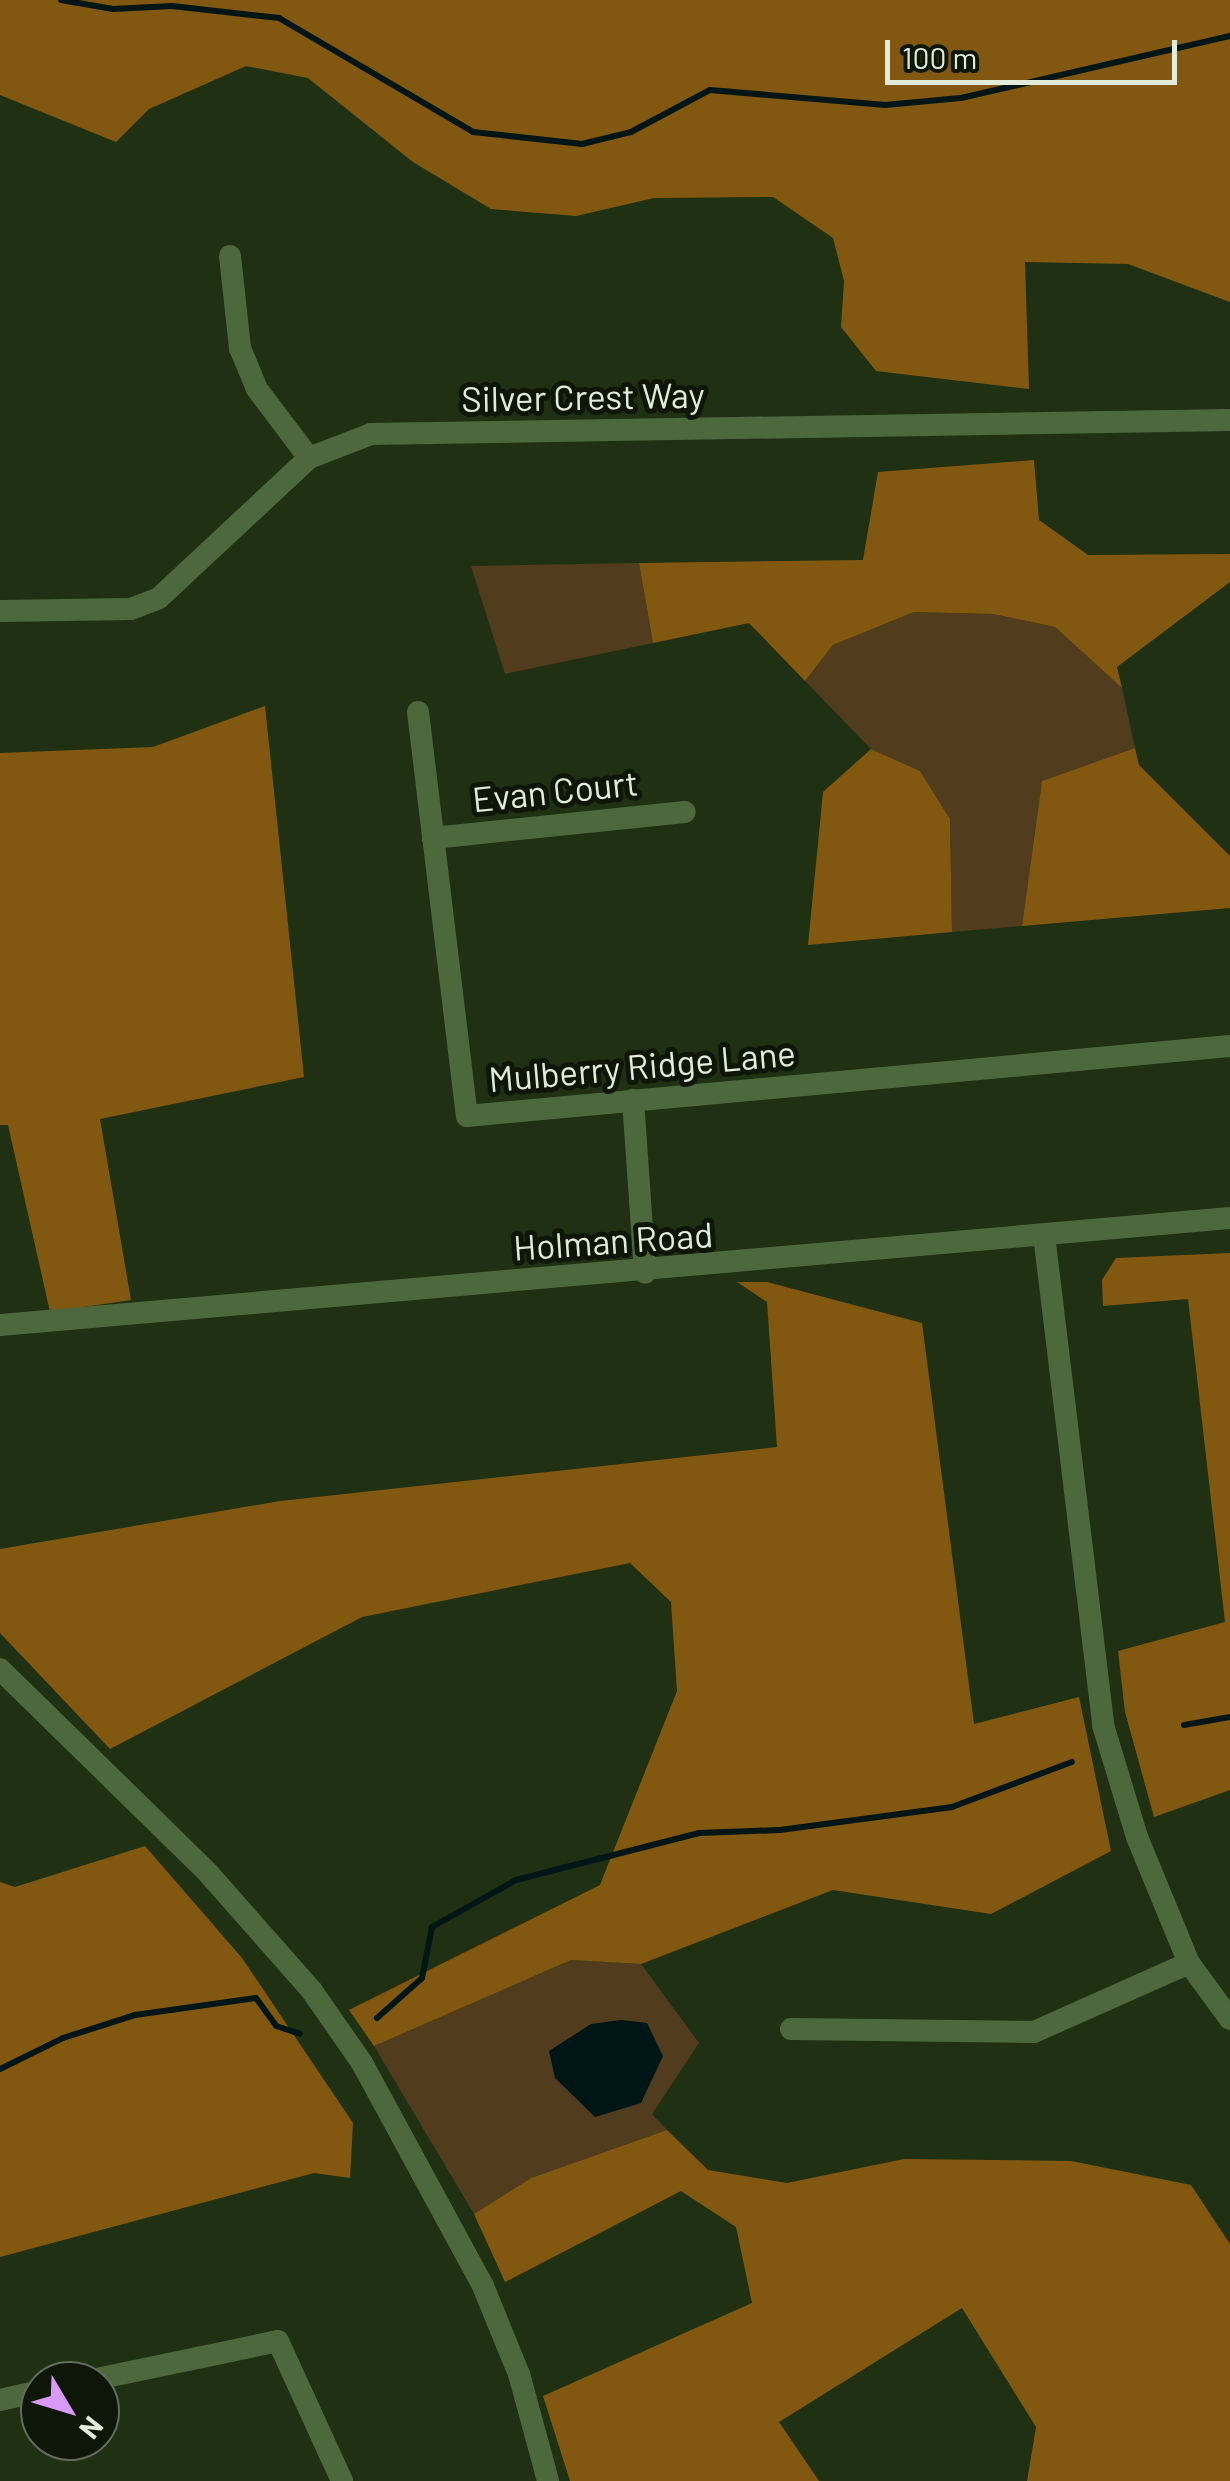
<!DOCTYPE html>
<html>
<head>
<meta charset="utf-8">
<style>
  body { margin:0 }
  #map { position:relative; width:1230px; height:2481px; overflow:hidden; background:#1f3112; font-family:Barlow,sans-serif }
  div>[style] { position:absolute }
  .green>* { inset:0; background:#523c1e }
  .forest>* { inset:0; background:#825811 }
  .water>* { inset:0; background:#001515 }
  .stream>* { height:6px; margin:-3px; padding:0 3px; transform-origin:3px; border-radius:3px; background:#001515 }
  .minor>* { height:22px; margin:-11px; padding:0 11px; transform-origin:11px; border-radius:11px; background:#4e683d }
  span { translate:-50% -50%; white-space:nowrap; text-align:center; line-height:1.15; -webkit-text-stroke:10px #0e1609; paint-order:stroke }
  .street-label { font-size:35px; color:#e1edda }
  .north { position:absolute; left:20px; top:2361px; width:100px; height:100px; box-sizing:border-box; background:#0e1609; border:2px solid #626c5d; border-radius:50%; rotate:128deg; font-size:28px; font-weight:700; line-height:40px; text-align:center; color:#e1edda }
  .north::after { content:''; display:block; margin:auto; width:35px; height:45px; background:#d99af7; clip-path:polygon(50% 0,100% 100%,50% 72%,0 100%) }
  .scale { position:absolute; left:885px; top:40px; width:292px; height:45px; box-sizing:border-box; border:5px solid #e1edda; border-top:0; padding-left:12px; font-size:30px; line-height:35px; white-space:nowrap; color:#e1edda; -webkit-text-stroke:8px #0e1609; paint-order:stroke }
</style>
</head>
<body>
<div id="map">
  <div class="green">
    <i style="clip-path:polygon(639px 563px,653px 643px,505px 674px,471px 566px)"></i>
    <i style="clip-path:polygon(914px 612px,993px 614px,1055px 627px,1122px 688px,1135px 748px,1042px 781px,1022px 926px,952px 932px,950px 819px,920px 771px,871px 749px,805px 681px,833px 645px)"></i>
    <i style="clip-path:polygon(571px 1960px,641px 1964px,699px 2043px,652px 2114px,667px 2130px,531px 2178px,474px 2214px,374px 2046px)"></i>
  </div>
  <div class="forest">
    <i style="clip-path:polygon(0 0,1230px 0,1230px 302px,1128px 264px,1025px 262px,1029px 389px,876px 371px,841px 327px,844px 281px,833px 238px,773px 197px,654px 198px,576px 216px,491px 209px,413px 162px,308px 78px,246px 66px,149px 109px,116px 142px,0 95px)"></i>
    <i style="clip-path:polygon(1034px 460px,1039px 520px,1088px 555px,1230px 554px,1230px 582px,1117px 667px,1122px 688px,1055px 627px,993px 614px,914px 612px,833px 645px,805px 681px,749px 623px,653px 643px,639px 563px,863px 560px,878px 472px)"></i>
    <i style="clip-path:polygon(265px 706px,304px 1077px,100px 1119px,131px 1300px,50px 1312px,8px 1125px,0 1125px,0 753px,153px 747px)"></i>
    <i style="clip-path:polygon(1135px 748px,1139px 765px,1230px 856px,1230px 908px,1022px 926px,1042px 781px)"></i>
    <i style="clip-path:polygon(871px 749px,920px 771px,950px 819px,952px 932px,808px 945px,823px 792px)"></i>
    <i style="clip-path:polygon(1230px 1253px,1230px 1790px,1154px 1817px,1125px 1712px,1118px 1651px,1225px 1622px,1188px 1299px,1103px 1306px,1102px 1280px,1116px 1258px)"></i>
    <i style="clip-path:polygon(737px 1282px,767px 1282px,922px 1323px,974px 1724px,1079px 1697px,1111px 1851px,991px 1914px,833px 1890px,641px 1964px,571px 1960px,374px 2046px,349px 2010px,600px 1885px,677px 1691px,671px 1602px,630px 1563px,362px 1617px,110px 1749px,0 1633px,0 1549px,280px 1501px,777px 1447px,767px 1302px)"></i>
    <i style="clip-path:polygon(145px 1846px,242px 1958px,353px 2123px,350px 2178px,314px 2173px,0 2257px,0 1882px,15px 1887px)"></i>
    <i style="clip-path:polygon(667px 2130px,708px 2170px,787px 2183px,904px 2159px,1071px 2161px,1191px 2185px,1230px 2244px,1230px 2481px,1027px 2481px,1036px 2427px,962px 2308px,779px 2422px,819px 2481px,570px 2481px,543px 2396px,752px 2303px,736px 2227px,681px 2191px,505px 2282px,474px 2214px,531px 2178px)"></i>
  </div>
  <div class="water">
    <i style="clip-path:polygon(621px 2020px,647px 2023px,663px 2056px,641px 2103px,595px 2117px,555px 2078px,549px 2051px,591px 2024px)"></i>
  </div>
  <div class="stream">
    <i style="left:61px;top:0;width:53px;rotate:9.8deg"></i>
    <i style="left:113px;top:9px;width:59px;rotate:-2.9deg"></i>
    <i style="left:172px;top:6px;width:108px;rotate:6.4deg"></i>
    <i style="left:279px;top:18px;width:225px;rotate:30.4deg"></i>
    <i style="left:473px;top:132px;width:110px;rotate:6.3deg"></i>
    <i style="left:582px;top:144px;width:50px;rotate:-13.8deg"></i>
    <i style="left:631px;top:132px;width:89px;rotate:-28deg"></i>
    <i style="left:710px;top:90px;width:176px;rotate:4.9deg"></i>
    <i style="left:885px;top:105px;width:76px;rotate:-5.3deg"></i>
    <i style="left:961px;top:98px;width:276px;rotate:-13deg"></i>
    <i style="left:1184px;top:1725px;width:47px;rotate:-9.9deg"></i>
    <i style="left:377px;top:2018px;width:60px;rotate:-41.6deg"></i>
    <i style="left:422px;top:1978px;width:52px;rotate:-78.9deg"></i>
    <i style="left:432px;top:1927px;width:96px;rotate:-29.2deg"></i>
    <i style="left:516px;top:1880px;width:189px;rotate:-14.4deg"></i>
    <i style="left:699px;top:1833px;width:81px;rotate:-2.1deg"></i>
    <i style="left:780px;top:1830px;width:174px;rotate:-7.6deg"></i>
    <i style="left:952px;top:1807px;width:128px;rotate:-20.6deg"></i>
    <i style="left:0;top:2069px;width:70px;rotate:-26.2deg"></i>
    <i style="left:63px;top:2038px;width:76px;rotate:-17.7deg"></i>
    <i style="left:135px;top:2015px;width:122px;rotate:-8deg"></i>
    <i style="left:256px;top:1998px;width:34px;rotate:54deg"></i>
    <i style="left:276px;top:2026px;width:25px;rotate:18deg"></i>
  </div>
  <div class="minor">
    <i style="left:230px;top:256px;width:93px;rotate:83.8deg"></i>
    <i style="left:240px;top:348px;width:44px;rotate:67.5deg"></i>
    <i style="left:257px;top:389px;width:86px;rotate:53deg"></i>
    <i style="left:0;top:611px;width:131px;rotate:-0.9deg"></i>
    <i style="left:131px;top:609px;width:30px;rotate:-21deg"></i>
    <i style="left:159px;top:598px;width:205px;rotate:-43deg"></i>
    <i style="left:309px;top:458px;width:66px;rotate:-21.2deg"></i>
    <i style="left:371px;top:434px;width:859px;rotate:-0.93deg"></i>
    <i style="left:418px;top:712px;width:407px;rotate:83.1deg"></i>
    <i style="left:467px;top:1116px;width:766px;rotate:-5.24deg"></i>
    <i style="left:433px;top:838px;width:253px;rotate:-5.9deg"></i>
    <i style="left:633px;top:1100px;width:173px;rotate:86deg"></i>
    <i style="left:1044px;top:1235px;width:494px;rotate:83.1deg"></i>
    <i style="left:1103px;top:1725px;width:117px;rotate:73.1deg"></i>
    <i style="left:1137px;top:1837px;width:136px;rotate:67.6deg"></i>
    <i style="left:1189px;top:1963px;width:69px;rotate:53.8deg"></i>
    <i style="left:0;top:1325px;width:1235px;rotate:-4.97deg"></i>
    <i style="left:0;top:1669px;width:293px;rotate:44.4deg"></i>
    <i style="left:209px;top:1874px;width:156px;rotate:48.6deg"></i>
    <i style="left:312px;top:1991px;width:88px;rotate:55.2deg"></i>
    <i style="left:362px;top:2063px;width:254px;rotate:61.5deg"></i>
    <i style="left:483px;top:2286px;width:95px;rotate:67.8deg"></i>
    <i style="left:519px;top:2374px;width:111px;rotate:74.8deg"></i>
    <i style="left:791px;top:2029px;width:243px;rotate:0.7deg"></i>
    <i style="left:1034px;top:2032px;width:170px;rotate:-24deg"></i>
    <i style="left:87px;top:2381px;width:195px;rotate:-11.8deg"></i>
    <i style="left:278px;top:2341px;width:154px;rotate:65.4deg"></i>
    <i style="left:0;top:2400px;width:41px;rotate:-12.7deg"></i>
  </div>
  <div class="street-label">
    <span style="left:583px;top:396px;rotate:-1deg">Silver Crest Way</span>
    <span style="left:555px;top:790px;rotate:-6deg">Evan Court</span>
    <span style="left:642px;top:1065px;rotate:-5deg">Mulberry Ridge Lane</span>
    <span style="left:613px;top:1240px;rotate:-4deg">Holman Road</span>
  </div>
  <div class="north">N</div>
  <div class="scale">100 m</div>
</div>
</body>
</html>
